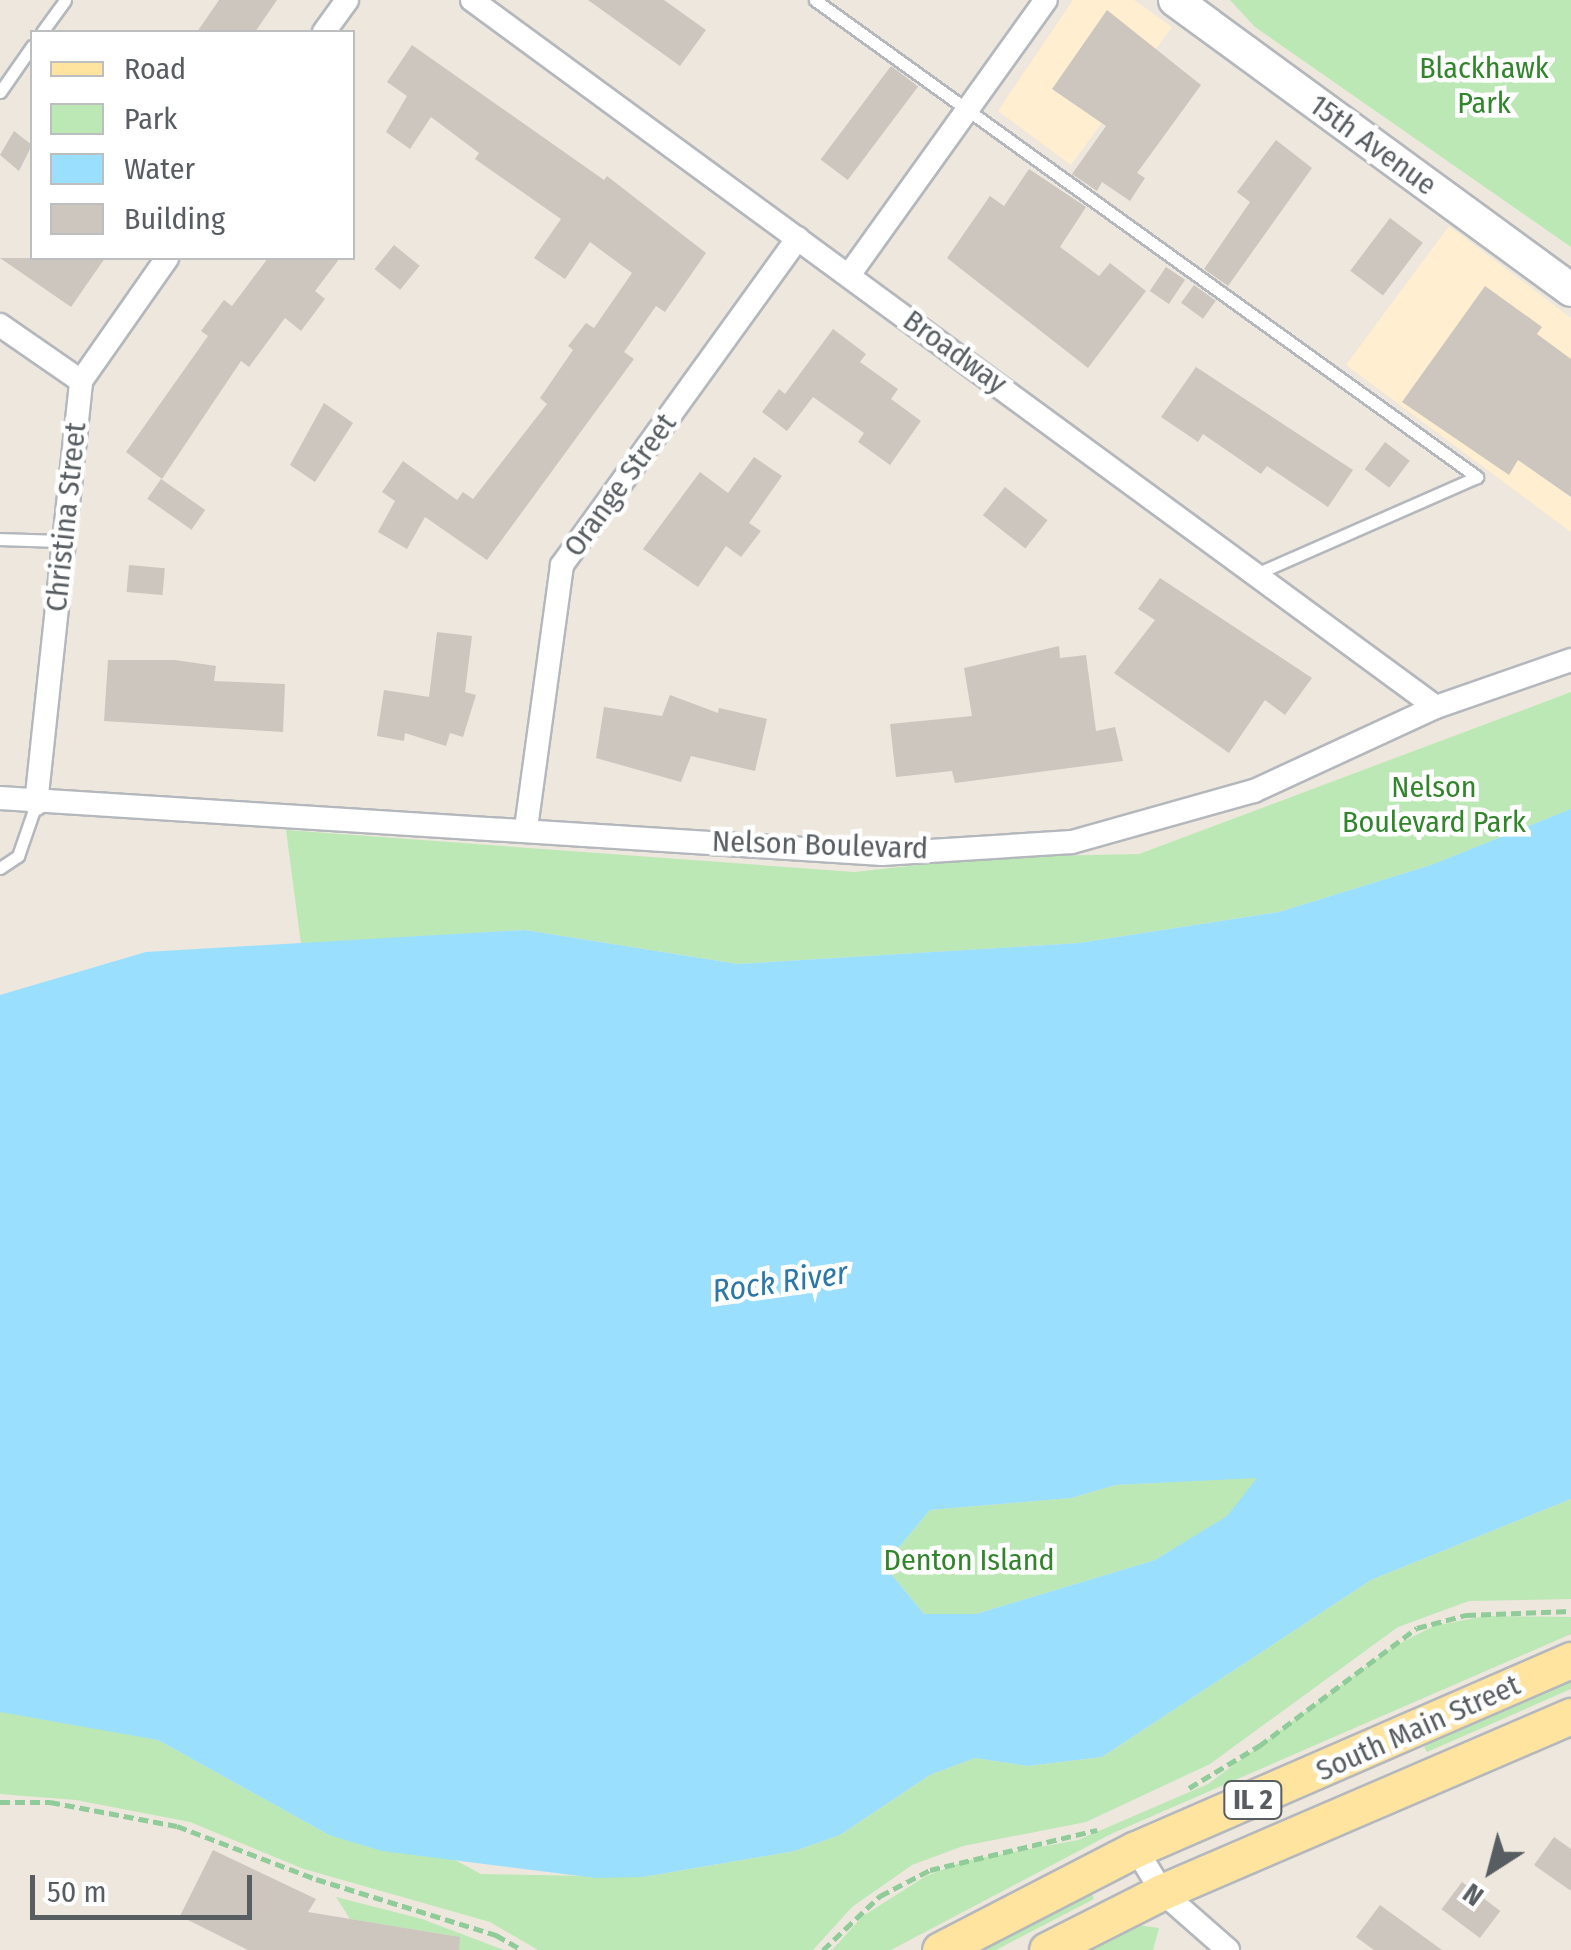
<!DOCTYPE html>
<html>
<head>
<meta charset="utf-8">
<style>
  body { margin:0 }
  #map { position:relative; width:1571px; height:1950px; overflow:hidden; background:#ede7dd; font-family:"Fira Sans Condensed",sans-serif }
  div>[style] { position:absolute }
  .commercial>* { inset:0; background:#ffefd0 }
  .green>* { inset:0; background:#bce8b6 }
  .water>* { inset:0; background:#9bdfff }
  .building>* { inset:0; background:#ccc6bf; transform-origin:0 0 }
  .path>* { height:5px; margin-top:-2.5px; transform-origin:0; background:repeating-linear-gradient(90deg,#90cc9a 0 10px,transparent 0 15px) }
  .roads { filter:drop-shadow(2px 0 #b4b8bd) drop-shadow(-2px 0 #b4b8bd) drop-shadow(0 2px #b4b8bd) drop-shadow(0 -2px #b4b8bd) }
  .service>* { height:11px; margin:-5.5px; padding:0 5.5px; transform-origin:5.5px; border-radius:5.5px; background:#fff }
  .minor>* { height:22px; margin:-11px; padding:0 11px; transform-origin:11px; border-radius:11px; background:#fff }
  .secondary>* { height:32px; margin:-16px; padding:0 16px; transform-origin:16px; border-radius:16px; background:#fff }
  .primary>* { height:35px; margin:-17.5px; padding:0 17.5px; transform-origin:17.5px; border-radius:17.5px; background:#ffe4a0 }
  span { translate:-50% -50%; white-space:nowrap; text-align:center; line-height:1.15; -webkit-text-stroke:9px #fff; paint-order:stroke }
  .shield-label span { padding:2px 8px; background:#fff; border:2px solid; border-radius:8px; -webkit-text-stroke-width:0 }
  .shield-label { font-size:28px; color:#575d61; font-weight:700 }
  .park-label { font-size:30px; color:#31852b }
  .street-label { font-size:30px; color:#575d61 }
  .water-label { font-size:32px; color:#2b77a8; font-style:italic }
  .legend { position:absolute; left:30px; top:30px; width:325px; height:230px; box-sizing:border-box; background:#fff; border:2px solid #bcbec0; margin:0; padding:12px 18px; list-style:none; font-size:30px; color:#575d61 }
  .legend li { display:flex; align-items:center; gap:20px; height:50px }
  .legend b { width:50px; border:2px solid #bcbec0 }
  .north { position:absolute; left:1441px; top:1820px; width:100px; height:100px; -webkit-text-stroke:8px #fff; paint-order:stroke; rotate:216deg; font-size:28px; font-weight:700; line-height:40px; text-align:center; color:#575d61 }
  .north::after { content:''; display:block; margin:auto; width:35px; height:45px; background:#575d61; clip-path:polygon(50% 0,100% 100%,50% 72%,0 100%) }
  .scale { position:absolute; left:30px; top:1875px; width:222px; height:45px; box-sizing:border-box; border:5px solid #575d61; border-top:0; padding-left:12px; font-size:30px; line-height:35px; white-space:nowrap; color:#575d61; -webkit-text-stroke:8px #fff; paint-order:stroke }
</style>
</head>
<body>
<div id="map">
  <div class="commercial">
    <i style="clip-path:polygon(1073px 0,1134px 0,1172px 27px,1071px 165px,998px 111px)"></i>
    <i style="clip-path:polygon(1449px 226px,1571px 318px,1571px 532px,1346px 365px)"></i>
  </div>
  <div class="green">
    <i style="clip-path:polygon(1230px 0,1571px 0,1571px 247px,1255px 27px)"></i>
    <i style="clip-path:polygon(1571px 692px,1571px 809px,1431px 865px,1279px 912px,1079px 943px,738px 964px,525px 930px,301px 944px,286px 830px,854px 872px,992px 857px,1139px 854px)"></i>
    <i style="clip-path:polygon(1258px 1477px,1228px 1516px,1155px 1560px,976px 1614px,924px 1614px,891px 1574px,895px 1552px,930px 1510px,1071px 1498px,1116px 1485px)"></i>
    <i style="clip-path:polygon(1571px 1499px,1571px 1599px,1469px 1601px,1398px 1627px,1210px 1764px,1086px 1822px,963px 1846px,912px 1865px,852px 1907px,813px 1950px,538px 1950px,490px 1922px,304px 1869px,190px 1822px,76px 1800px,0 1794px,0 1712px,43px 1714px,158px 1740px,329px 1835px,455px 1860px,481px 1874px,643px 1877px,795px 1851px,840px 1835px,930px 1775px,975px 1758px,1028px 1766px,1102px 1757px,1371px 1580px)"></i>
    <i style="clip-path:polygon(1485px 1616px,1571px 1617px,1571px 1634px,1111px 1834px,891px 1950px,832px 1950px,863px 1916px,926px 1876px,965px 1861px,1078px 1840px,1208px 1784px,1391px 1648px,1434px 1626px)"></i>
    <i style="clip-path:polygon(1571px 1677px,1571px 1689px,1427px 1752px,1424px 1747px,1460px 1725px)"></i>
    <i style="clip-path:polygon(1090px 1889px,1094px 1899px,996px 1950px,972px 1950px)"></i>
    <i style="clip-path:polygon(336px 1897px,422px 1919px,504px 1950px,451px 1950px,454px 1936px,350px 1919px)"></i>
    <i style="clip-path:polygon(1138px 1925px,1159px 1928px,1153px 1950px,1081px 1950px)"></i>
  </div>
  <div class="water">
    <i style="clip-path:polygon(evenodd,1571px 809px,1571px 1499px,1371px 1580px,1102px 1757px,1028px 1766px,975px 1758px,930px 1775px,840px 1835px,795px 1851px,643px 1877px,596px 1878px,382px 1851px,329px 1835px,158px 1740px,0 1712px,0 995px,146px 952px,525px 930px,738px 964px,1079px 943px,1279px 912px,1431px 865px,1571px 809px,1257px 1478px,1227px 1516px,1155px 1560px,976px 1614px,924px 1614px,891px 1574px,895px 1552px,930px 1510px,1071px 1498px,1116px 1485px,1257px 1478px)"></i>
  </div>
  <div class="building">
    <i style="clip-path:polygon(219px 0,277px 0,255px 32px,197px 32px)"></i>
    <i style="clip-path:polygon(588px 0,664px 0,706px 30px,680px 66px)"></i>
    <i style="clip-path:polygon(1107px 10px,1201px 85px,1137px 173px,1145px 178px,1130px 201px,1102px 182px,1097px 191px,1072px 174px,1106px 126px,1052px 89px)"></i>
    <i style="clip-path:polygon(412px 45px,604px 180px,607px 176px,706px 253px,665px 312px,656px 306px,624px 352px,634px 359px,487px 560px,425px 517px,407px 549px,378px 532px,395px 501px,382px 492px,403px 461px,457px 500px,463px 492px,473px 499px,547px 404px,540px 398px,573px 350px,568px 346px,586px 323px,594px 328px,632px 273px,590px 242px,565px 279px,534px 258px,561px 219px,475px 159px,479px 153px,431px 117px,410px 149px,386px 132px,407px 96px,387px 82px)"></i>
    <i style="left:891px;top:66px;width:34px;height:117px;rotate:37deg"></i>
    <i style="clip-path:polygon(14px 131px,32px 145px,19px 171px,0 155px)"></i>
    <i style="clip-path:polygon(1276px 140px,1312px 168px,1228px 286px,1204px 269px,1250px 202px,1237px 192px)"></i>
    <i style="clip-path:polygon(1029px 169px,1086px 207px,1060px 247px,1099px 276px,1110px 263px,1146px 291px,1088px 368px,947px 258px,990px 196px,1004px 206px)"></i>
    <i style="left:1390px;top:218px;width:41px;height:66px;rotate:37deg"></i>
    <i style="left:394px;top:245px;width:33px;height:31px;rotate:39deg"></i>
    <i style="clip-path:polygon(0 258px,105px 258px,71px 307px)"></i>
    <i style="clip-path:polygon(268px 258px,340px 258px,315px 291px,325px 299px,301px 331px,285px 318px,249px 367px,241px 361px,162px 479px,126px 452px,208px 336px,201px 331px,224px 300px,232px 306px)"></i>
    <i style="left:1166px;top:267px;width:23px;height:29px;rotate:34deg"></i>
    <i style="left:1194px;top:285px;width:27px;height:22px;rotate:36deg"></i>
    <i style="clip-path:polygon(1485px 286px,1542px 327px,1537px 334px,1571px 359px,1571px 497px,1518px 460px,1509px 475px,1402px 402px)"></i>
    <i style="clip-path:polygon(833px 329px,866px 354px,860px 362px,898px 389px,891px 399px,921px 421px,890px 465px,858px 442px,864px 433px,813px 397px,787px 431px,762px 412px,779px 389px,785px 394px)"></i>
    <i style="clip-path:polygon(1196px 367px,1353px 470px,1328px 507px,1267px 466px,1261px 474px,1203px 434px,1198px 442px,1161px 417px)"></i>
    <i style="clip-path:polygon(324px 403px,353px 423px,315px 482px,290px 465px)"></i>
    <i style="left:1385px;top:442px;width:31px;height:34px;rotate:37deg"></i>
    <i style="clip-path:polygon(754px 457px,782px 476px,749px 523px,761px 531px,741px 557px,726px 546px,698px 587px,643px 549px,700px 472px,728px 493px)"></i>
    <i style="left:161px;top:479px;width:54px;height:24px;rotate:35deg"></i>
    <i style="left:1005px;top:487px;width:54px;height:36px;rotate:38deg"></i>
    <i style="left:129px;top:565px;width:36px;height:27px;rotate:5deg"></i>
    <i style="clip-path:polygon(1160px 578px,1312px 678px,1285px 715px,1265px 700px,1229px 753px,1114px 673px,1155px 620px,1138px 609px)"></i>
    <i style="clip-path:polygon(437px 632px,472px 636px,465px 692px,476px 695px,463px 737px,450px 733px,446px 746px,405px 733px,404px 741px,377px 736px,384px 690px,429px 697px)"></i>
    <i style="clip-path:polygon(1059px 646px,1060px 658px,1086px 655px,1096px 731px,1115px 727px,1123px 761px,955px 783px,952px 771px,896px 777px,890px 724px,972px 716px,964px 668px)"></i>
    <i style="clip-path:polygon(108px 660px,175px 660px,216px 666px,214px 681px,285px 684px,283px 732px,104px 721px)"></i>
    <i style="clip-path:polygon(670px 695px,718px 713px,719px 708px,767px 719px,755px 771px,691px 756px,681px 782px,596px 758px,604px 707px,662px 716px)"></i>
    <i style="clip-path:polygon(1554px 1837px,1571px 1849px,1571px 1891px,1534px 1865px)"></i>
    <i style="clip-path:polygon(213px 1850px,316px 1899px,308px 1912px,460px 1937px,459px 1950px,248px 1950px,180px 1916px)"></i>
    <i style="left:1462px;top:1882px;width:48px;height:34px;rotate:37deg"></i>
    <i style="clip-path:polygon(1380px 1905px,1442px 1950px,1374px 1950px,1356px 1937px)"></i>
  </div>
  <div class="path">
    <i style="left:1189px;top:1788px;width:82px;rotate:-31deg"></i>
    <i style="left:1259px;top:1746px;width:197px;rotate:-36.8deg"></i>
    <i style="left:1417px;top:1628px;width:51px;rotate:-14.9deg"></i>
    <i style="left:1466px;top:1615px;width:105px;rotate:-2.2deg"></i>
    <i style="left:0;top:1802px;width:50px"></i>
    <i style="left:50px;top:1802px;width:129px;rotate:10.7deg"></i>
    <i style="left:177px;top:1826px;width:149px;rotate:20.9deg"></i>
    <i style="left:316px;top:1879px;width:189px;rotate:17.3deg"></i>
    <i style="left:496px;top:1935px;width:30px;rotate:30deg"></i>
    <i style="left:823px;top:1950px;width:79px;rotate:-43.5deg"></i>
    <i style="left:880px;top:1896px;width:56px;rotate:-27.5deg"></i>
    <i style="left:930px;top:1870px;width:172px;rotate:-13.5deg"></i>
  </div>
  <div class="roads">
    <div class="service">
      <i style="left:815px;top:0;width:816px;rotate:35.77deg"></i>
      <i style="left:1477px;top:477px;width:239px;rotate:156.3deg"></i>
      <i style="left:42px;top:32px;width:39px;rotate:-54deg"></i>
      <i style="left:0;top:92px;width:56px;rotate:-55.2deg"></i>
      <i style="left:0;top:539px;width:64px;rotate:1.8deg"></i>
      <i style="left:0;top:868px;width:22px;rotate:-34deg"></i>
      <i style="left:18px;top:856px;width:55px;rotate:-70.9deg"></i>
    </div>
    <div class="minor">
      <i style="left:472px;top:0;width:1195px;rotate:36.26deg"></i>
      <i style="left:324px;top:32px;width:39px;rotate:-54deg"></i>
      <i style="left:849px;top:275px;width:338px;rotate:-54.4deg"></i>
      <i style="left:0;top:325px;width:98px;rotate:34.7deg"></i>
      <i style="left:0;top:798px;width:884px;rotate:3.63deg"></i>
      <i style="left:882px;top:854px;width:190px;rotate:-3.6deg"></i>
      <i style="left:1072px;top:842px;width:189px;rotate:-15.7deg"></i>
      <i style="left:1254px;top:791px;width:200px;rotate:-24.8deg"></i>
      <i style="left:1436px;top:707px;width:143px;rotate:-19.2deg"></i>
      <i style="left:36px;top:804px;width:425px;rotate:-83.9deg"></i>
      <i style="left:81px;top:381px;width:150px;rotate:-55deg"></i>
      <i style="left:526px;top:828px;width:265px;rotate:-82.2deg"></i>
      <i style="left:562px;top:565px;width:403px;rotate:-54.2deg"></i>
      <i style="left:1136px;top:1849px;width:50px;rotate:58.8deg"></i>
      <i style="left:1162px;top:1892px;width:88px;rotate:41.3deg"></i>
    </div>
    <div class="secondary">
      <i style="left:1175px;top:0;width:491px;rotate:36.2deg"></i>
    </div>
    <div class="primary">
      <i style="left:940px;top:1950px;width:220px;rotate:-27.3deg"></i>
      <i style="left:1136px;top:1849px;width:474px;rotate:-23.5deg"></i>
      <i style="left:1047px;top:1950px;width:129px;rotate:-26.8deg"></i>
      <i style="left:1162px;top:1892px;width:445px;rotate:-23.3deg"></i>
    </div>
  </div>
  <div class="shield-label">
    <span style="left:1253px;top:1800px">IL 2</span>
  </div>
  <div class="park-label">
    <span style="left:1484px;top:85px">Blackhawk<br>Park</span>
    <span style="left:1434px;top:804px">Nelson<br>Boulevard Park</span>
    <span style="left:969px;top:1560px">Denton Island</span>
  </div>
  <div class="street-label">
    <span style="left:1373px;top:145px;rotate:36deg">15th Avenue</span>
    <span style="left:955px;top:352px;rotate:36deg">Broadway</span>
    <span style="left:620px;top:485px;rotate:-54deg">Orange Street</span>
    <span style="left:66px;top:517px;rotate:-84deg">Christina Street</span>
    <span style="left:820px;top:845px;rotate:2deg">Nelson Boulevard</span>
    <span style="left:1418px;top:1728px;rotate:-24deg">South Main Street</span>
  </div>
  <div class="water-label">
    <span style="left:780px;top:1282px;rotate:-8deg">Rock River</span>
  </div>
  <ul class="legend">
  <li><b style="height:12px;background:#ffe4a0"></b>Road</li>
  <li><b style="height:28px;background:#bce8b6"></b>Park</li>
  <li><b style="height:28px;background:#9bdfff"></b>Water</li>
  <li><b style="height:28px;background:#ccc6bf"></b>Building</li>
  </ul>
  <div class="north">N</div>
  <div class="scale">50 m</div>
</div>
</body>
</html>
